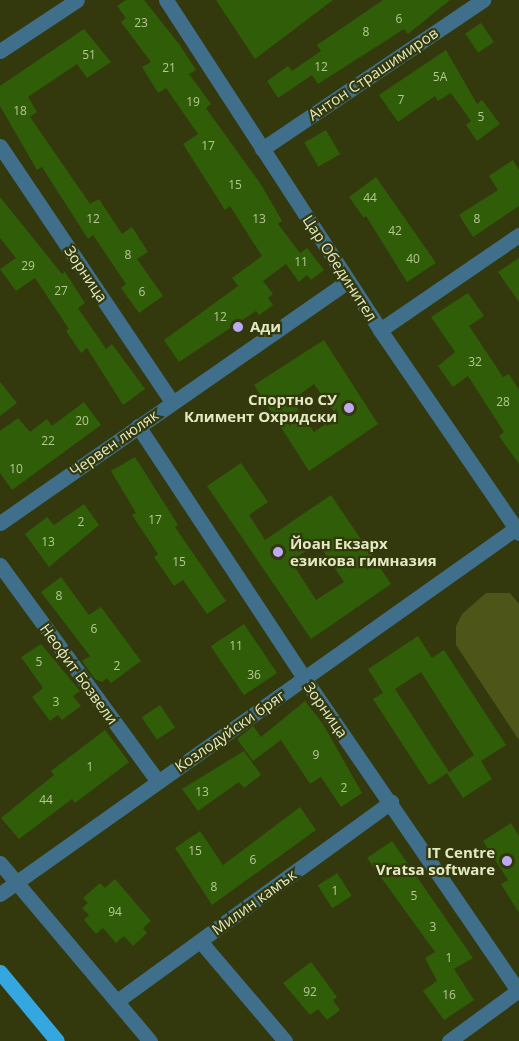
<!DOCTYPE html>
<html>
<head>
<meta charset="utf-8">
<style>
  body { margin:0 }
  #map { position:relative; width:519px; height:1041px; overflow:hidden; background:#33380d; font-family:"Open Sans",sans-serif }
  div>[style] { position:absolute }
  .green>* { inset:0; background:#4e5518 }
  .building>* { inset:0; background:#305e08; transform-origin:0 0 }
  .minor>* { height:15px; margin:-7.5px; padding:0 7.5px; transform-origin:7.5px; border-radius:7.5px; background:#3f6f8b }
  .primary>* { height:15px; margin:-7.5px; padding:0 7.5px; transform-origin:7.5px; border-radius:7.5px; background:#35a7e0 }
  .dots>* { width:16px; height:16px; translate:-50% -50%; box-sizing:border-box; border:3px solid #33380d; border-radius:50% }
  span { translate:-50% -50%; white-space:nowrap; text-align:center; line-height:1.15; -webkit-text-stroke:4.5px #33380d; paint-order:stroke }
  .number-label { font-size:12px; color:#b6c794 }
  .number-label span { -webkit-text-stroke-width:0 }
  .street-label { font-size:15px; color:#e3eac3 }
  .poi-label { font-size:15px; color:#e3eac3; font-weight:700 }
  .left { translate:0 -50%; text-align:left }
  .right { translate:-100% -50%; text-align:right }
</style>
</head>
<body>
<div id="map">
  <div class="green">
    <i style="clip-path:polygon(486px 593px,510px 593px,519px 604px,519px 740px,456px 645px,456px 626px,462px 614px)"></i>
  </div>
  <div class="building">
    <i style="clip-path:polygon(126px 0,144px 0,179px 44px,196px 70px,189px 74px,211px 104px,206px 108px,262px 186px,282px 221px,278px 224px,300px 253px,307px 248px,324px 270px,311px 280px,307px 275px,299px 282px,286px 264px,263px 281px,273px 294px,268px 298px,273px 305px,259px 315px,256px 311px,179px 362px,164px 340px,238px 286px,232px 278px,262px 256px,230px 206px,225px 210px,183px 144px,198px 134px,166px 88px,158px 93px,142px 67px,151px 62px,121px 22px,126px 18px,117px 6px)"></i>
    <i style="clip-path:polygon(216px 0,333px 0,255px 59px)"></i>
    <i style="clip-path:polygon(383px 0,450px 0,408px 34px,404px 29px,318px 84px,312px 75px,278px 98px,267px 81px,288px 66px,292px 71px,321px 51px,317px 45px)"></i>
    <i style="left:481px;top:23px;width:23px;height:19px;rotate:56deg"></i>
    <i style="clip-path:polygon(84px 29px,111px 62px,87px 78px,77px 64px,28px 97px,37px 112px,30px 117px,90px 204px,99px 199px,122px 234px,132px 227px,148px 252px,137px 259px,163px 296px,139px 313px,121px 288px,126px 284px,93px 235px,88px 239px,42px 167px,37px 170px,0 106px,0 86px)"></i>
    <i style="clip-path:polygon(446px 50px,477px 104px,482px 100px,500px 124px,477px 141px,466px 125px,471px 121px,451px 93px,438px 101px,435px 96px,398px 122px,379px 95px)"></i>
    <i style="left:326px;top:130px;width:28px;height:25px;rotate:60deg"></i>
    <i style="clip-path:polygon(513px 160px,519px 170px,519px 206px,473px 237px,459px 215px,498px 190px,489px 176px)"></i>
    <i style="clip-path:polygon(376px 177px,436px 263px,407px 282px,366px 216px,364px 218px,349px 197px)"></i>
    <i style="clip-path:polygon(0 197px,62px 274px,65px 272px,85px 303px,78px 308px,106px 349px,112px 344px,145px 389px,123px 405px,87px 348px,81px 353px,66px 331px,69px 329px,35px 278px,16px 291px,0 269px,16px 258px,0 238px)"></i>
    <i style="clip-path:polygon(519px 258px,519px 302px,498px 272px)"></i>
    <i style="clip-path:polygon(468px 293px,484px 316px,469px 326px,503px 377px,509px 374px,519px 390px,519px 464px,499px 436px,504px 432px,468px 376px,453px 387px,438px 366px,455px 352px,431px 317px)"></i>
    <i style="clip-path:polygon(evenodd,324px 340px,378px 424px,309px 471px,254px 385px,324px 340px,314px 384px,337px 416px,314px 432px,292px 400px,314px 384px)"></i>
    <i style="clip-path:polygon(0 382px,17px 403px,0 416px)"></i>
    <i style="clip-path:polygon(84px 402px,101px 425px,12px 490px,0 473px,0 431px,18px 418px,30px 432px,47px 419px,52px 426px)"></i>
    <i style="clip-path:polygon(135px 457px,178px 525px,175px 527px,226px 601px,207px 614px,183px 580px,174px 586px,154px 557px,158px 554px,132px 515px,136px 513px,111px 471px)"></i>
    <i style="clip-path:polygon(evenodd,241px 463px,268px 502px,249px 515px,265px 540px,331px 495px,391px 584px,311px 639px,207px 486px,241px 463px,318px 543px,344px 582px,316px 600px,291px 561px,318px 543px)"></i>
    <i style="clip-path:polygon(84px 504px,99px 525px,49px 567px,25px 534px,47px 517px,54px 525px)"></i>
    <i style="clip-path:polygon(61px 577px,89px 615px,101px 607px,141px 661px,111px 683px,107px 678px,102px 682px,95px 679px,82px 661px,90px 656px,41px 592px)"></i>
    <i style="left:244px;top:624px;width:59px;height:40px;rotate:56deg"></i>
    <i style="clip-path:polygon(evenodd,418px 636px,432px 658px,444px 650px,506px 745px,481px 761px,492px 779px,463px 798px,447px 773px,429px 785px,373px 699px,383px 693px,368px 669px,418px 636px,421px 672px,474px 755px,449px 772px,395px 689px,421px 672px)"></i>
    <i style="clip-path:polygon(41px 644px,80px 691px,73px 696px,81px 706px,62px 720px,58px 715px,50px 721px,32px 697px,43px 688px,21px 657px)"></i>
    <i style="clip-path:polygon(305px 701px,323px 724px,362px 793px,341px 807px,321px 777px,310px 784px,281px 740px,253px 761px,237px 739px,253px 726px,261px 737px)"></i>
    <i style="left:160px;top:705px;width:27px;height:22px;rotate:56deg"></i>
    <i style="clip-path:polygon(105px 730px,129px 762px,75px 803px,72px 799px,19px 839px,1px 818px,54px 775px,51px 771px)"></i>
    <i style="clip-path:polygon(244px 751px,261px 775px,244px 788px,239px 782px,198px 811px,182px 789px)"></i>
    <i style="clip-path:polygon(300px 807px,316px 830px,212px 905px,175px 848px,200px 831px,223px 865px)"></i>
    <i style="clip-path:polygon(511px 823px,519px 836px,519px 913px,501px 884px,508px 880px,483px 841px)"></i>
    <i style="clip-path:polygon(392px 841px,473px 958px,454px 969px,474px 1000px,444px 1020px,423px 991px,437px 981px,425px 958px,435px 952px,367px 858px)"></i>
    <i style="left:337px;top:873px;width:27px;height:23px;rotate:57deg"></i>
    <i style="clip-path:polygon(115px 879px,151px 921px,143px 928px,147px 933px,133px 946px,124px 936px,116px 943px,103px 928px,96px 934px,84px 920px,89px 915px,82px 908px,88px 903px,83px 898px,100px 883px,105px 888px)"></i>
    <i style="clip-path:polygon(311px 962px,337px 997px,333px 1000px,340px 1010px,327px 1020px,318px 1009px,310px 1015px,283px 983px)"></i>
  </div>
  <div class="minor">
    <i style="left:166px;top:0;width:393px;rotate:57deg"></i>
    <i style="left:380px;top:330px;width:246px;rotate:55.6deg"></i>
    <i style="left:0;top:51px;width:92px;rotate:-33.5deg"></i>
    <i style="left:0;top:146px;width:308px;rotate:56.1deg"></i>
    <i style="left:262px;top:149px;width:267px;rotate:-34deg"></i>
    <i style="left:380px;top:330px;width:168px;rotate:-34.4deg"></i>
    <i style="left:138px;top:426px;width:302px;rotate:56.6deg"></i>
    <i style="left:304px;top:678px;width:379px;rotate:55.6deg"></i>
    <i style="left:0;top:523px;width:424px;rotate:-34.8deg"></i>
    <i style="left:0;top:565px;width:268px;rotate:53.9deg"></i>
    <i style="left:0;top:863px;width:233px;rotate:49.9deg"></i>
    <i style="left:0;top:894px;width:636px;rotate:-35.34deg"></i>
    <i style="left:200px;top:941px;width:131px;rotate:49.6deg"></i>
    <i style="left:117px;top:1001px;width:339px;rotate:-36deg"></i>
    <i style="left:449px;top:1041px;width:87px;rotate:-36.1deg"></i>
  </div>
  <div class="primary">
    <i style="left:0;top:972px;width:89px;rotate:50.4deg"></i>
  </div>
  <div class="dots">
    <i style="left:238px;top:327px;background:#bcaaf5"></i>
    <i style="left:349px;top:408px;background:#bcaaf5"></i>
    <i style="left:278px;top:552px;background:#bcaaf5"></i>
    <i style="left:507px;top:861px;background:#bcaaf5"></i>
  </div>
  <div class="number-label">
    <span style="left:399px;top:19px">6</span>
    <span style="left:141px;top:23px">23</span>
    <span style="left:366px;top:32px">8</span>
    <span style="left:89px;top:55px">51</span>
    <span style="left:321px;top:67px">12</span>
    <span style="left:169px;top:68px">21</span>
    <span style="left:440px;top:77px">5А</span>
    <span style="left:401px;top:100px">7</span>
    <span style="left:193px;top:102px">19</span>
    <span style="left:20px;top:111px">18</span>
    <span style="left:481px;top:117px">5</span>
    <span style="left:208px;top:146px">17</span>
    <span style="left:235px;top:185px">15</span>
    <span style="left:370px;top:198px">44</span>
    <span style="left:93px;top:219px">12</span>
    <span style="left:259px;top:219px">13</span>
    <span style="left:477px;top:219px">8</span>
    <span style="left:395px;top:231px">42</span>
    <span style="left:128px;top:255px">8</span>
    <span style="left:413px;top:259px">40</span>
    <span style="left:301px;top:262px">11</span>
    <span style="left:28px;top:266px">29</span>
    <span style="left:61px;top:291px">27</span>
    <span style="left:142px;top:292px">6</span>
    <span style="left:220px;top:317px">12</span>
    <span style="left:475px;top:362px">32</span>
    <span style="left:503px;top:402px">28</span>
    <span style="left:82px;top:421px">20</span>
    <span style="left:48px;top:441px">22</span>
    <span style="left:16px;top:469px">10</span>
    <span style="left:155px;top:520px">17</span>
    <span style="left:81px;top:522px">2</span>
    <span style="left:48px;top:542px">13</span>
    <span style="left:179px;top:562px">15</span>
    <span style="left:59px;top:596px">8</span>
    <span style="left:94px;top:629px">6</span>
    <span style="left:236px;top:646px">11</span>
    <span style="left:39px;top:662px">5</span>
    <span style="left:117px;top:666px">2</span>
    <span style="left:254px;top:675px">36</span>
    <span style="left:56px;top:702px">3</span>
    <span style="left:316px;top:755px">9</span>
    <span style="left:90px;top:767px">1</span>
    <span style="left:344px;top:788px">2</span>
    <span style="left:202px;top:792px">13</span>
    <span style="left:46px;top:800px">44</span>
    <span style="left:195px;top:851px">15</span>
    <span style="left:253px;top:860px">6</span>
    <span style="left:214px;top:887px">8</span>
    <span style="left:335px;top:891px">1</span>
    <span style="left:414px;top:896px">5</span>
    <span style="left:115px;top:912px">94</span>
    <span style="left:433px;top:927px">3</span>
    <span style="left:449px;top:958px">1</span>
    <span style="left:310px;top:992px">92</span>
    <span style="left:449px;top:995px">16</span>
  </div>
  <div class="street-label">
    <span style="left:373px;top:74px;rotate:-34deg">Антон Страшимиров</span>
    <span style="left:340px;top:268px;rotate:57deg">Цар Обединител</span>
    <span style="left:86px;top:274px;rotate:56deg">Зорница</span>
    <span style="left:114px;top:443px;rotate:-35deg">Червен люляк</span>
    <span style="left:79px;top:674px;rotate:54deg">Неофит Бозвели</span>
    <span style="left:326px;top:710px;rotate:55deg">Зорница</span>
    <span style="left:230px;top:731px;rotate:-35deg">Козлодуйски бряг</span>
    <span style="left:254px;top:902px;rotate:-36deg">Милин камък</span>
  </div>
  <div class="poi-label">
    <span class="left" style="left:250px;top:327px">Ади</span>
    <span class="right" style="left:337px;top:408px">Спортно СУ<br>Климент Охридски</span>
    <span class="left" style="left:290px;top:552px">Йоан Екзарх<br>езикова гимназия</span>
    <span class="right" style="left:495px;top:861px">IT Centre<br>Vratsa software</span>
  </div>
</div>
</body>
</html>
